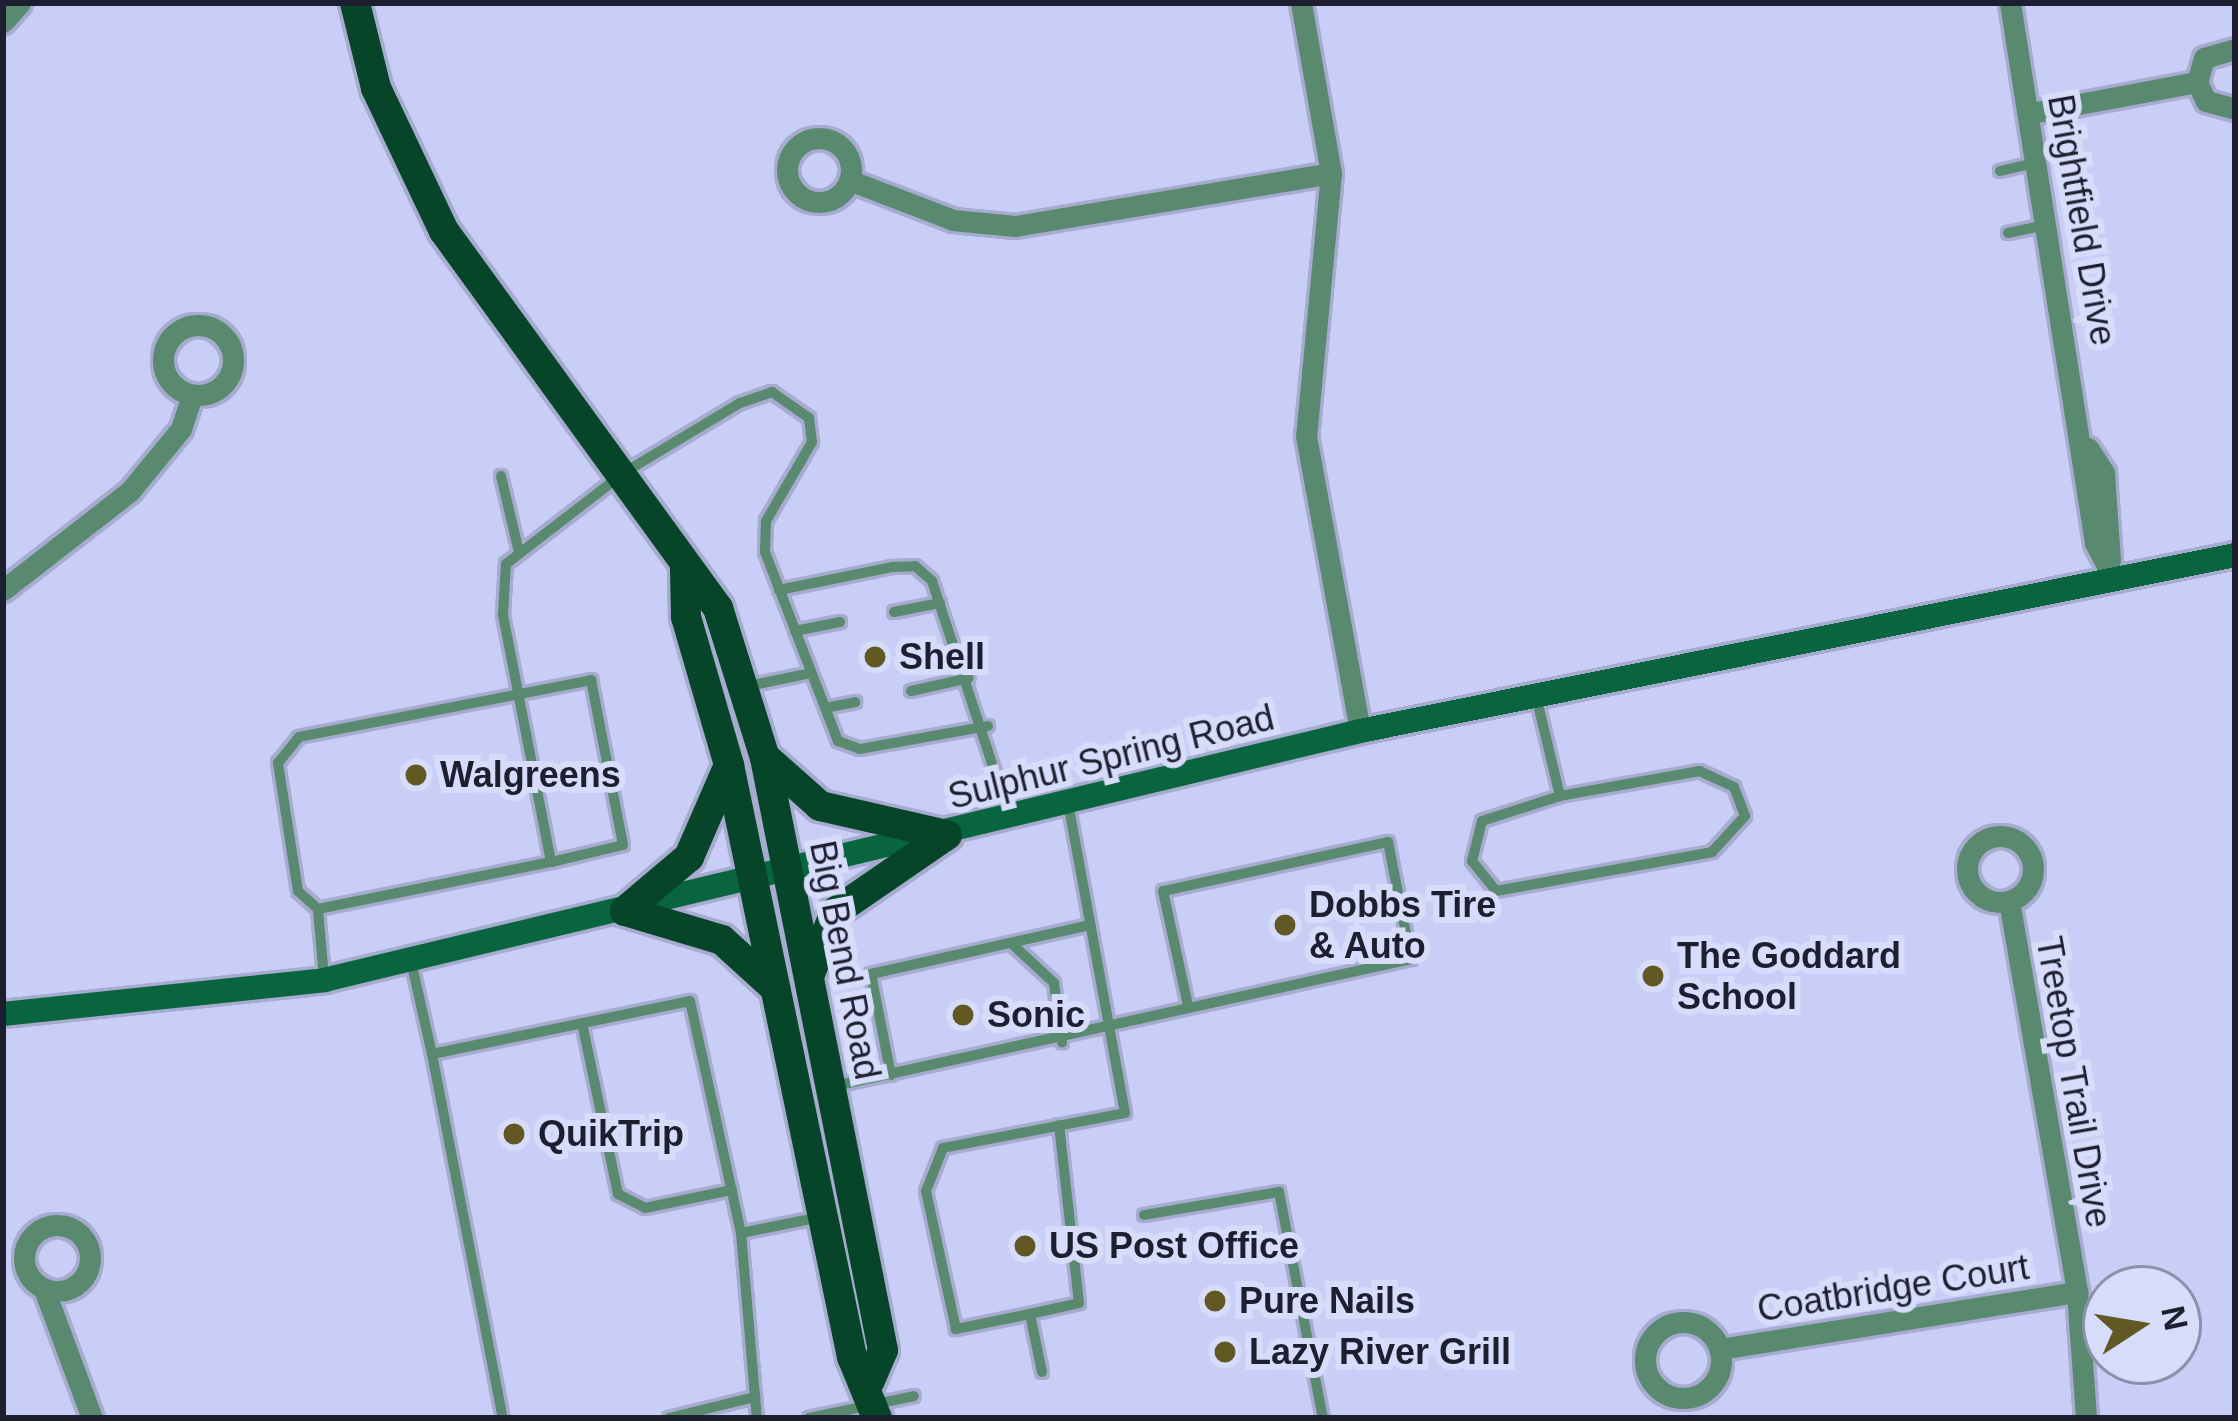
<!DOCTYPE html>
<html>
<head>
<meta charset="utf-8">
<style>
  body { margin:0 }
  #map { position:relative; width:2238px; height:1421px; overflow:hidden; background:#c8cef6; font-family:Helvetica,sans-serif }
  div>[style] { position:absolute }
  .roads { filter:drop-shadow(3px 0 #a6abcf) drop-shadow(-3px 0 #a6abcf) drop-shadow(0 3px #a6abcf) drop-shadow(0 -3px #a6abcf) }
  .lane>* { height:10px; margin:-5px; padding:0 5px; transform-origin:5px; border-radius:5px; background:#59896e }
  .street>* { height:21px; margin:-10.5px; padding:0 10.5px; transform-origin:10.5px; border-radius:10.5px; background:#59896e }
  .street>.ring { margin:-10.5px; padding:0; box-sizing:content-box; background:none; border:21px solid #59896e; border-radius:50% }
  .secondary>* { height:24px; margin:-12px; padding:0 12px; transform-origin:12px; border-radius:12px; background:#08653f }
  .primary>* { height:30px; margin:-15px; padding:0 15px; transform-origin:15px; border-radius:15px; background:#07452a }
  .dots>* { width:33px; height:33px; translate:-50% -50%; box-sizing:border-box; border:6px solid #d7dcfa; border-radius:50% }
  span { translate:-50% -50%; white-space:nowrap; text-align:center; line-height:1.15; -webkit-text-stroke:12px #d7dcfa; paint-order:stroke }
  .street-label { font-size:36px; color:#1d1f31 }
  .poi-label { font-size:36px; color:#1d1f31; font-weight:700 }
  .left { translate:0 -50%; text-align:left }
  .frame { position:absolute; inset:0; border:6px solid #1d1f31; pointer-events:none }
  .north { position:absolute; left:2082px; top:1265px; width:120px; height:120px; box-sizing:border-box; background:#d7dcfa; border:3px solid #8d90aa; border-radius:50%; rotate:78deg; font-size:33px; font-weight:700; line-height:48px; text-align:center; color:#1d1f31 }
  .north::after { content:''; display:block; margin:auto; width:42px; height:54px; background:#615824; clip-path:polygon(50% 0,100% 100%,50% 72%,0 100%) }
</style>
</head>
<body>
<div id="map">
  <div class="roads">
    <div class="lane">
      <i style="left:2000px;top:171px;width:37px;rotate:-13deg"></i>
      <i style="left:2008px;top:233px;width:39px;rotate:-12deg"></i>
      <i style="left:501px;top:476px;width:78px;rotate:76.7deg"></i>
      <i style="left:779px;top:590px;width:115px;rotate:-11.5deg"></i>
      <i style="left:892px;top:567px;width:23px;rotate:-2deg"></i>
      <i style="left:915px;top:566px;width:23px;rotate:41deg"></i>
      <i style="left:932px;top:581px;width:243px;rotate:71.8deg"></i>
      <i style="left:894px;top:612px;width:47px;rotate:-11.1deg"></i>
      <i style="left:795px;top:631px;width:46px;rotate:-11.3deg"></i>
      <i style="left:748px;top:686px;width:64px;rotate:-11.7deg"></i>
      <i style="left:911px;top:691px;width:59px;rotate:-12.6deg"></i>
      <i style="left:1536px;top:696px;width:103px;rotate:76.5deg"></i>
      <i style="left:1560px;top:796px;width:82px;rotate:162.2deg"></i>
      <i style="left:1482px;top:821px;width:41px;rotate:104deg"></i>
      <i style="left:1472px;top:861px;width:38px;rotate:51deg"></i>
      <i style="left:1496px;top:891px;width:219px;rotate:-10.2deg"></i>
      <i style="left:1712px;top:852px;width:49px;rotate:-47.5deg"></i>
      <i style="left:1745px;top:816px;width:31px;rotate:-111deg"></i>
      <i style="left:1734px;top:787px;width:38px;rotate:-155deg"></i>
      <i style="left:1700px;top:771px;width:142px;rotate:169.9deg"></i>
      <i style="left:825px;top:708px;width:31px;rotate:-11deg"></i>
      <i style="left:318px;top:909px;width:27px;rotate:-138deg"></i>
      <i style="left:298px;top:891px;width:130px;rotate:-98.9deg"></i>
      <i style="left:278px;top:763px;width:33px;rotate:-51deg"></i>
      <i style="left:299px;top:737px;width:298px;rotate:-11deg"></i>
      <i style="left:591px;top:680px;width:168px;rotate:79deg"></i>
      <i style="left:623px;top:845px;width:74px;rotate:166.7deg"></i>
      <i style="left:1011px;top:943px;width:59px;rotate:42.9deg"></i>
      <i style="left:1054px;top:983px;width:60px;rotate:82.3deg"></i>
      <i style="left:411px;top:961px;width:95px;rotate:77.3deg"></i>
      <i style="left:432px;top:1054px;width:263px;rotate:-11.6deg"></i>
      <i style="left:690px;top:1001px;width:238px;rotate:77.6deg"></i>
      <i style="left:741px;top:1233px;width:186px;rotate:85.1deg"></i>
      <i style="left:324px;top:978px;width:69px;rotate:-95deg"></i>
      <i style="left:318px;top:909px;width:238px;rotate:-11.4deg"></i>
      <i style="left:551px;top:862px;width:253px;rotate:-101deg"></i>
      <i style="left:503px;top:614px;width:50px;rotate:-86.6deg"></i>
      <i style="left:506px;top:564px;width:150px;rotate:-37.7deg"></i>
      <i style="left:625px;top:472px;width:134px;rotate:-31deg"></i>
      <i style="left:740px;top:403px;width:34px;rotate:-19deg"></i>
      <i style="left:772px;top:392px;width:45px;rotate:35.1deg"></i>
      <i style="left:809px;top:418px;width:24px;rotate:83deg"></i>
      <i style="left:812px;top:442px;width:91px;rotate:120.2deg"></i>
      <i style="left:766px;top:521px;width:31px;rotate:92deg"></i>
      <i style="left:765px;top:552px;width:203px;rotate:68.9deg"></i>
      <i style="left:838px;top:741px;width:23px;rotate:20deg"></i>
      <i style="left:860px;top:749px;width:130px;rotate:-10.2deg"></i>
      <i style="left:582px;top:1023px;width:175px;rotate:78.1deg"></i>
      <i style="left:618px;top:1194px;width:30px;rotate:27deg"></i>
      <i style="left:645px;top:1208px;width:89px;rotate:-11.7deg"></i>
      <i style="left:432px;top:1054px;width:371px;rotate:79deg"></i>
      <i style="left:891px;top:1075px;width:103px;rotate:-101.2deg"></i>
      <i style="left:871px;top:974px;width:225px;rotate:-12.6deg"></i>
      <i style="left:835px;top:1086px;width:590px;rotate:-12.43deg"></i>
      <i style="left:1411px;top:959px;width:119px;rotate:-101.1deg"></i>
      <i style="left:1388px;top:842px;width:230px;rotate:167.7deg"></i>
      <i style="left:1163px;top:891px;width:118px;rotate:77.7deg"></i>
      <i style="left:1144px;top:1215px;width:137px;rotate:-9.7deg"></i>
      <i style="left:1279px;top:1192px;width:230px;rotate:79deg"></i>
      <i style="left:741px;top:1233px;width:81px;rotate:-11.4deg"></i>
      <i style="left:1030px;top:1314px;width:76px;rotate:168.5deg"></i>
      <i style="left:956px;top:1329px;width:141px;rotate:-102.3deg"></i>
      <i style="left:926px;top:1191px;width:46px;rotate:-68.4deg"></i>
      <i style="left:943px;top:1148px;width:185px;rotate:-10.9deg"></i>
      <i style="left:1125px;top:1113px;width:311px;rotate:-100.4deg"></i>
      <i style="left:1042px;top:1372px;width:59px;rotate:-101.7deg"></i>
      <i style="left:1030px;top:1314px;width:50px;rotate:-12.7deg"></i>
      <i style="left:1079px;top:1303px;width:179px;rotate:-96.4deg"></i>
      <i style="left:669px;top:1418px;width:89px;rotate:-13.7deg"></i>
      <i style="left:809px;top:1418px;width:107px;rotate:-11.8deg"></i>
    </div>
    <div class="street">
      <i style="left:1301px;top:3px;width:173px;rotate:80deg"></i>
      <i style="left:1331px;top:173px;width:264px;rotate:95.4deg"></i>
      <i style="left:1306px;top:436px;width:300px;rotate:79.6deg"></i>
      <i style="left:2010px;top:3px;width:547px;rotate:81.05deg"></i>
      <i style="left:2095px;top:543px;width:40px;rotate:62deg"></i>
      <i style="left:3px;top:22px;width:25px;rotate:-48deg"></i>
      <i style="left:2235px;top:49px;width:32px;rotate:164deg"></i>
      <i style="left:2204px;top:58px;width:25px;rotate:106deg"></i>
      <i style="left:2197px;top:82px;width:21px;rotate:65deg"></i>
      <i style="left:2206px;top:101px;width:30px;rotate:15deg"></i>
      <i style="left:2031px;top:113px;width:169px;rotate:-10.6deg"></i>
      <i class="ring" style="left:787px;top:138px;width:43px;height:43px"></i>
      <i style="left:849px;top:180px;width:111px;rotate:21deg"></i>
      <i style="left:953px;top:220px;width:62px;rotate:5.5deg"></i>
      <i style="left:1015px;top:226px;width:320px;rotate:-9.5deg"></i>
      <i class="ring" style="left:163px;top:325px;width:49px;height:49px"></i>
      <i style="left:2088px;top:448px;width:30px;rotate:57deg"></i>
      <i style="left:2104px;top:473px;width:88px;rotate:86.1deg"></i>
      <i style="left:3px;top:590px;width:161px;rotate:-37.9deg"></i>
      <i style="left:130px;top:491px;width:80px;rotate:-50.6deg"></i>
      <i style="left:181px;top:429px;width:36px;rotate:-72deg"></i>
      <i class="ring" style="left:1967px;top:836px;width:45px;height:45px"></i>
      <i style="left:2009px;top:901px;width:397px;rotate:80.1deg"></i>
      <i style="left:2077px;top:1292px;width:126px;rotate:85.9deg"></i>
      <i class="ring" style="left:24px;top:1225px;width:45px;height:45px"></i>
      <i style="left:44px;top:1289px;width:138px;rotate:69.6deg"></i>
      <i class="ring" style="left:1645px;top:1322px;width:55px;height:55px"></i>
      <i style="left:1720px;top:1349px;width:362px;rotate:-9.1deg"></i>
    </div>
    <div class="secondary">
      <i style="left:3px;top:1014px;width:323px;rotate:-6deg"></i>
      <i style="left:324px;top:980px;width:1066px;rotate:-13.51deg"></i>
      <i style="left:1360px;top:731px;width:893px;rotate:-11.37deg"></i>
    </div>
    <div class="primary">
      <i style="left:355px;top:3px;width:88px;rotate:76.1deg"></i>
      <i style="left:376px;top:88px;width:158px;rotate:64.6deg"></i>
      <i style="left:444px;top:231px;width:466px;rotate:54deg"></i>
      <i style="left:718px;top:608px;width:157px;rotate:72.6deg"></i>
      <i style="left:765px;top:758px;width:604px;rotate:78.73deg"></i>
      <i style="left:883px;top:1350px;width:33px;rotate:113deg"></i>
      <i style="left:685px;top:569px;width:48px;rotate:88.8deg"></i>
      <i style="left:686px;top:617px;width:154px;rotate:73.8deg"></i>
      <i style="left:729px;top:765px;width:605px;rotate:78.26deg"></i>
      <i style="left:852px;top:1357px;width:66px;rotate:67.7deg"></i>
      <i style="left:766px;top:758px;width:72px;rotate:41.6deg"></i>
      <i style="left:820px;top:806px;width:130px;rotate:12.9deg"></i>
      <i style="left:625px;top:911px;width:84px;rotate:-40.2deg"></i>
      <i style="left:689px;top:857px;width:100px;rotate:-66.5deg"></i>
      <i style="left:625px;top:911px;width:101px;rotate:16.6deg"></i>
      <i style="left:722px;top:940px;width:72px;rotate:42.2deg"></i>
      <i style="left:810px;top:974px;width:67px;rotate:-68deg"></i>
      <i style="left:835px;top:912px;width:136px;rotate:-34.5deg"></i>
    </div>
  </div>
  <div class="dots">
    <i style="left:875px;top:657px;background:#615824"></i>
    <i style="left:416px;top:775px;background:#615824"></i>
    <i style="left:1285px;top:925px;background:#615824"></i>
    <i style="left:1653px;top:976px;background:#615824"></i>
    <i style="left:963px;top:1015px;background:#615824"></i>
    <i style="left:514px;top:1134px;background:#615824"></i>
    <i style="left:1025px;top:1246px;background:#615824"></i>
    <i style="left:1215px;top:1301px;background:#615824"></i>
    <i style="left:1225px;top:1352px;background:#615824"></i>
  </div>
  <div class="street-label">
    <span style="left:2082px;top:220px;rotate:80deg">Brightfield Drive</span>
    <span style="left:1111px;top:757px;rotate:-14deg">Sulphur Spring Road</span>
    <span style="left:845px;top:960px;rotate:79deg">Big Bend Road</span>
    <span style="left:2074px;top:1082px;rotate:80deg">Treetop Trail Drive</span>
    <span style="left:1893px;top:1288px;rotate:-9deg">Coatbridge Court</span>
  </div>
  <div class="poi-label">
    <span class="left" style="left:899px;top:657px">Shell</span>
    <span class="left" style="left:440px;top:775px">Walgreens</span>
    <span class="left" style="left:1309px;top:925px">Dobbs Tire<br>&amp; Auto</span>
    <span class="left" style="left:1677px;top:976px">The Goddard<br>School</span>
    <span class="left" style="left:987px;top:1015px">Sonic</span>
    <span class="left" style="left:538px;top:1134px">QuikTrip</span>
    <span class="left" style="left:1049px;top:1246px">US Post Office</span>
    <span class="left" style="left:1239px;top:1301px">Pure Nails</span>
    <span class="left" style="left:1249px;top:1352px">Lazy River Grill</span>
  </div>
  <div class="frame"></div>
  <div class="north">N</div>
</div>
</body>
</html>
